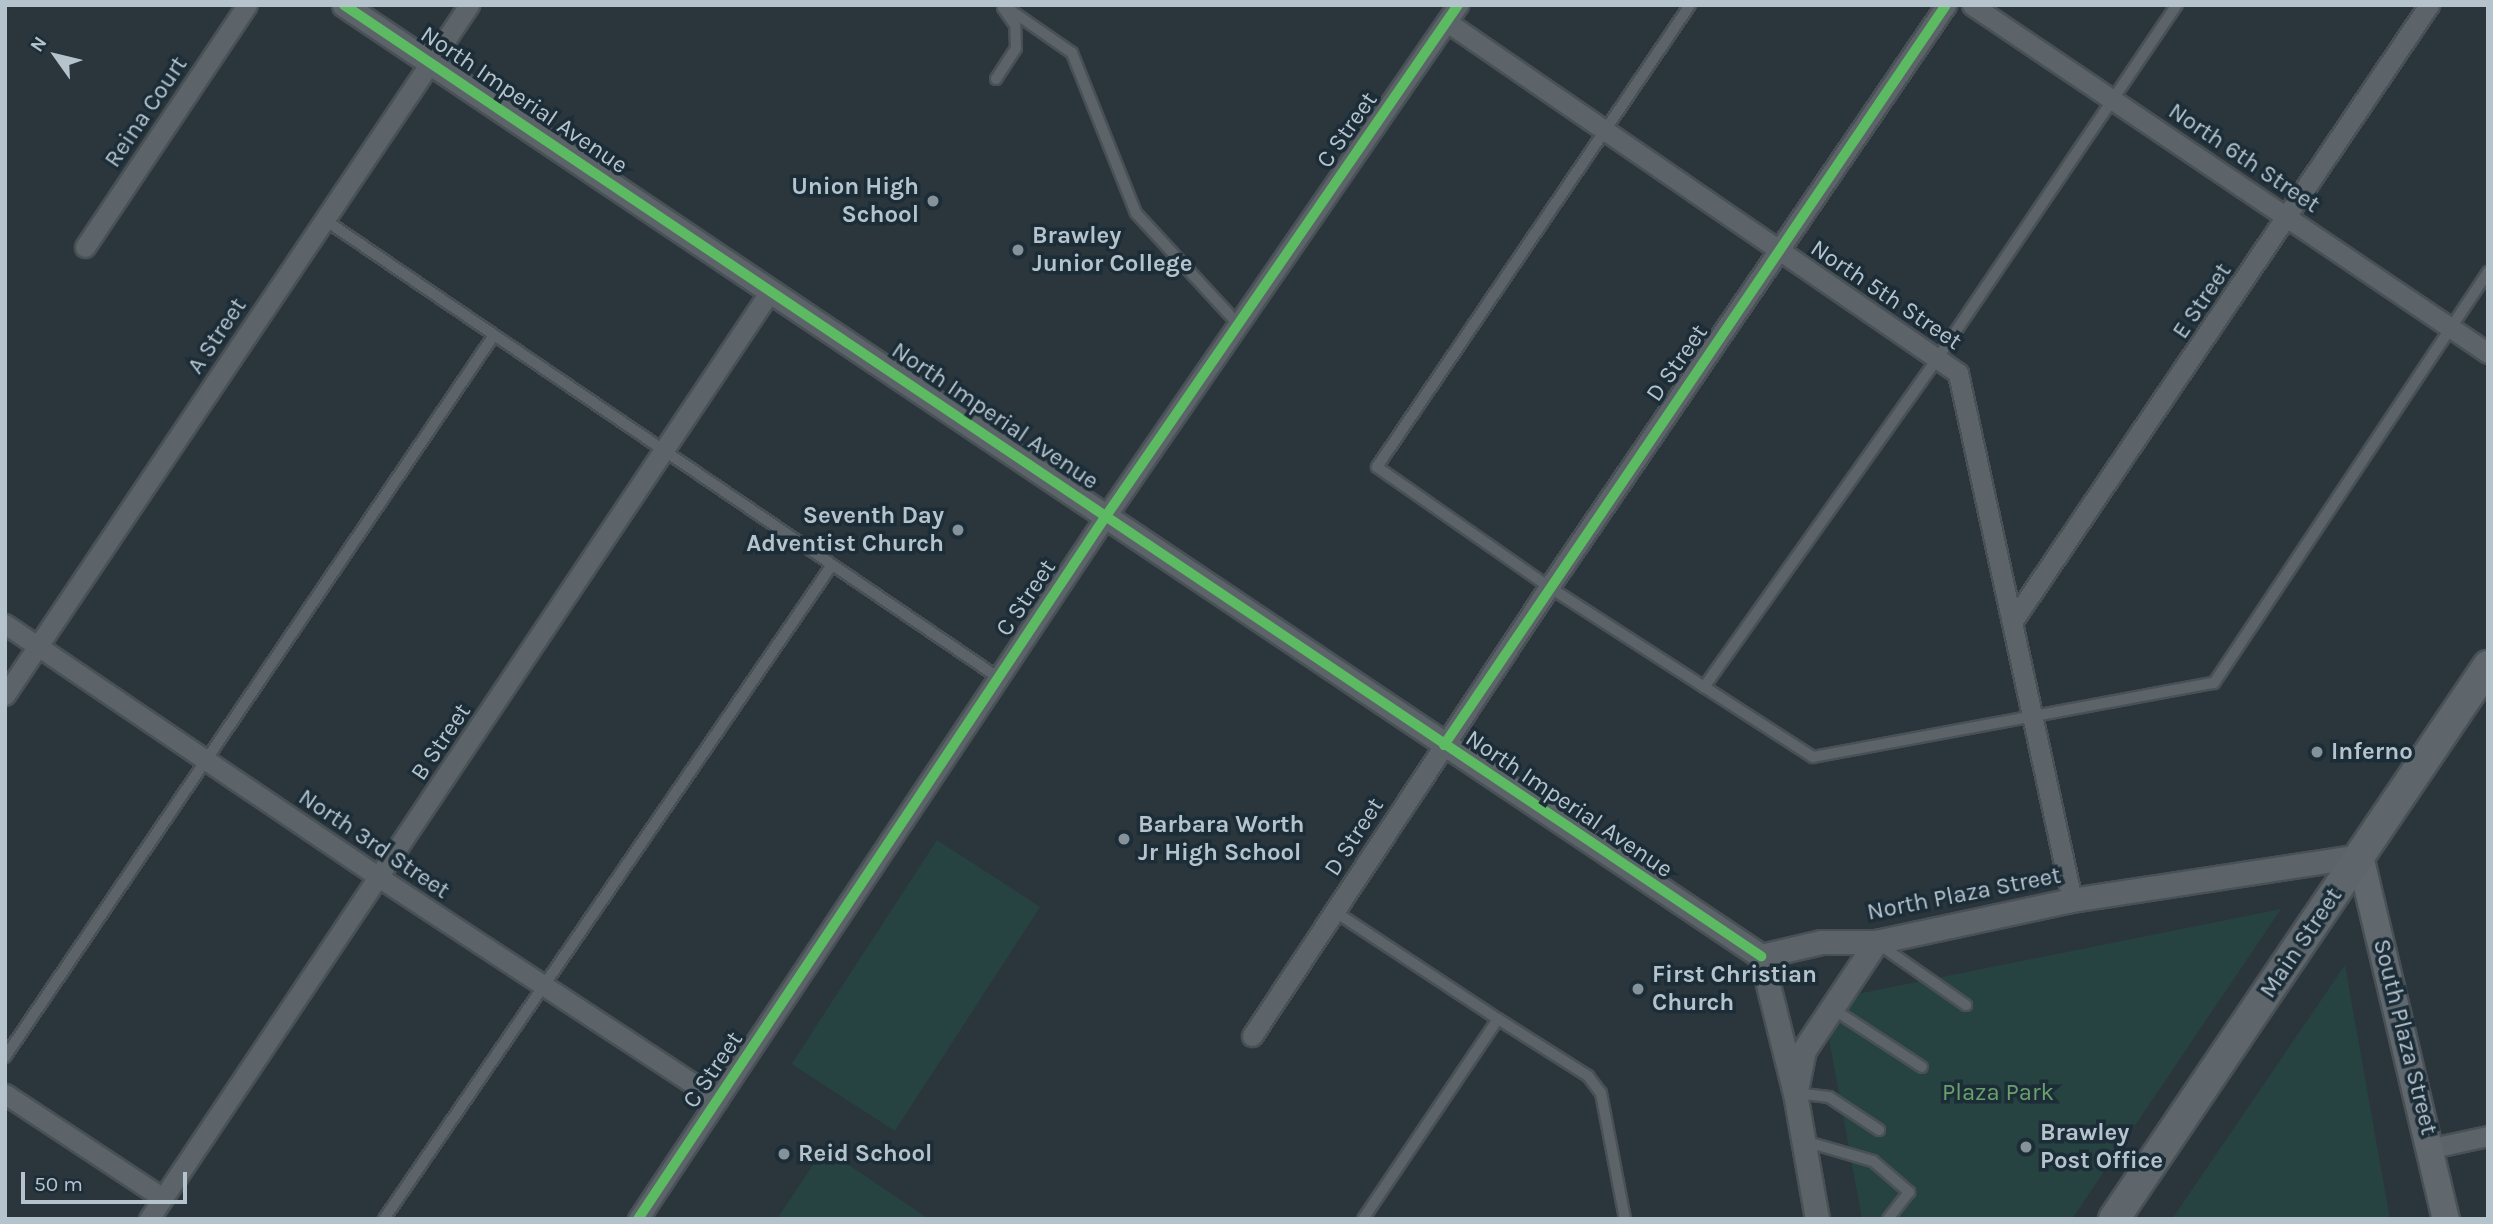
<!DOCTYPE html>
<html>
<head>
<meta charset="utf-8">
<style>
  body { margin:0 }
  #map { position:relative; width:2493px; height:1224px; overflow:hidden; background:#2b363c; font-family:Karla,sans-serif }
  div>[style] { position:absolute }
  .green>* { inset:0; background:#264241; transform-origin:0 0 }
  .roads { filter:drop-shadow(2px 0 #495156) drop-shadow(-2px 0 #495156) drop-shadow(0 2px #495156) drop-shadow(0 -2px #495156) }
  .service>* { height:10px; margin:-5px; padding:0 5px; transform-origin:5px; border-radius:5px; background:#5c6469 }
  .minor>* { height:19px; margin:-9.5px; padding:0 9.5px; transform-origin:9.5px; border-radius:9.5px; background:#5c6469 }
  .tertiary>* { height:23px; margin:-11.5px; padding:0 11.5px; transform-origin:11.5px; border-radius:11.5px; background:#5c6469 }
  .secondary>* { height:26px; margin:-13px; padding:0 13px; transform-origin:13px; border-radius:13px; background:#60686e }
  .primary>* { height:30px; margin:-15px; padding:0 15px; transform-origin:15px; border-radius:15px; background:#5e666b }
  .cycleway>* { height:10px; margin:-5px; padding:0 5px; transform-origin:5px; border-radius:5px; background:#5cba63 }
  .dots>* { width:19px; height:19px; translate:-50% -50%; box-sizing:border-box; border:4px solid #1c2d38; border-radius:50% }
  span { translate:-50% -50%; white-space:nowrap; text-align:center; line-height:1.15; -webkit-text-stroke:7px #1c2d38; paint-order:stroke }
  .street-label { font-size:24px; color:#b5c3cd }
  .poi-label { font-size:24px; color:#b5c3cd; font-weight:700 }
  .right { translate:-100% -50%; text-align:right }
  .left { translate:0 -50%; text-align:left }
  .park-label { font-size:24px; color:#69a06b }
  .frame { position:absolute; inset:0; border:7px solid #b5c3cd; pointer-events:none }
  .north { position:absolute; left:21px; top:21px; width:70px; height:70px; -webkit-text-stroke:5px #1c2d38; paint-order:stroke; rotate:304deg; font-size:19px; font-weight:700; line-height:28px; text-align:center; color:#b5c3cd }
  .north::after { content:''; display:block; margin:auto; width:24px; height:32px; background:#b5c3cd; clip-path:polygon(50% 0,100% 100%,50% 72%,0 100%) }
  .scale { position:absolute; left:21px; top:1172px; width:166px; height:32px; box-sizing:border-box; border:4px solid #b5c3cd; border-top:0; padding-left:9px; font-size:21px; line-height:24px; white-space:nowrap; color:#b5c3cd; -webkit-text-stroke:5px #1c2d38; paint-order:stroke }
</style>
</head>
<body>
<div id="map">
  <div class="green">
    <i style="left:937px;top:840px;width:123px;height:267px;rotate:33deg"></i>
    <i style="clip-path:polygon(2281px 909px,2072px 1219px,1862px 1219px,1822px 1001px)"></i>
    <i style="clip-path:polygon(2345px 965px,2390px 1219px,2172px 1219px)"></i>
    <i style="clip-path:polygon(824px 1148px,929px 1219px,777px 1219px)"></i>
  </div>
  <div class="roads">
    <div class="service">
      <i style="left:1003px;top:5px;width:84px;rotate:34.8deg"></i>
      <i style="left:1072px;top:53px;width:172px;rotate:68.2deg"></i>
      <i style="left:1136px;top:213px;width:151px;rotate:47.4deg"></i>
      <i style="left:1690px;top:5px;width:558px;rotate:124.12deg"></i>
      <i style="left:1377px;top:467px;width:210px;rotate:34.9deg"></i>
      <i style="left:1549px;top:587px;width:314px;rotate:32.8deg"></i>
      <i style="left:1813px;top:757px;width:408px;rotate:-10.5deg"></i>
      <i style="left:2214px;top:683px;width:494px;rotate:-56.3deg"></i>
      <i style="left:996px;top:79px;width:37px;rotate:-57deg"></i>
      <i style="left:1016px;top:48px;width:23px;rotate:-92deg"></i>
      <i style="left:1015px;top:25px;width:21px;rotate:-125deg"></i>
      <i style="left:325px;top:220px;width:815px;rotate:34.2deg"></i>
      <i style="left:1704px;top:687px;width:402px;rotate:-54.6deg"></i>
      <i style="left:1937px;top:359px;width:428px;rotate:-55.9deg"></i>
      <i style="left:1334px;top:911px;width:196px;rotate:33.4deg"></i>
      <i style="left:1498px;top:1019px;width:241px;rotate:124deg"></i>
      <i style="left:1880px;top:945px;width:105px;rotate:34.9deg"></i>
      <i style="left:1833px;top:1009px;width:106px;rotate:33.1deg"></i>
      <i style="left:1498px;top:1019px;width:107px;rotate:32.3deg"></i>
      <i style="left:1588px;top:1076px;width:21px;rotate:53deg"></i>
      <i style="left:1601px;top:1093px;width:128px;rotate:79.2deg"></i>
      <i style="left:5px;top:1057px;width:872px;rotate:-55.89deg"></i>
      <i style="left:1796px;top:1093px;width:33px;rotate:7deg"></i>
      <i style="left:1829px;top:1097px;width:60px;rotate:33.4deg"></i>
      <i style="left:1804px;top:1141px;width:72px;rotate:16.2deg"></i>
      <i style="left:1873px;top:1161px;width:48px;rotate:40.7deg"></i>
      <i style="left:1909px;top:1192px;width:34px;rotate:128deg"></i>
      <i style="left:384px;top:1219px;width:793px;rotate:-55.59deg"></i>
    </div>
    <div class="minor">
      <i style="left:1972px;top:5px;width:622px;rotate:34deg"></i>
      <i style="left:1447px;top:22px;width:620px;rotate:34.48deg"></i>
      <i style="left:1958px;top:373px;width:539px;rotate:77.79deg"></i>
      <i style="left:85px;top:247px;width:291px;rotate:-56.2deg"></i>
      <i style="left:2012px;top:622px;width:745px;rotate:-55.95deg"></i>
      <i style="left:5px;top:624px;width:453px;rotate:34.1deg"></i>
      <i style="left:380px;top:878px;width:404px;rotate:33.3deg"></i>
      <i style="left:5px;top:695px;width:832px;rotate:-56.08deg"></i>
      <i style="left:1252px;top:1036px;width:538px;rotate:-56.52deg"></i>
      <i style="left:1549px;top:587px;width:705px;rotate:-55.7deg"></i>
      <i style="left:5px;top:1094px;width:189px;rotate:33.4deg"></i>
      <i style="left:2432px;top:1148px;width:57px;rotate:-12.1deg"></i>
      <i style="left:149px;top:1219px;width:1118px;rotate:-56.2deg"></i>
      <i style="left:638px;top:1219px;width:845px;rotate:-56.35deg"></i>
      <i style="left:1106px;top:516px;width:621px;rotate:-55.44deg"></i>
    </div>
    <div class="tertiary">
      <i style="left:344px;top:5px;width:1707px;rotate:33.87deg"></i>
      <i style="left:1761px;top:956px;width:62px;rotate:-13.1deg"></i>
      <i style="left:1821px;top:942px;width:55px"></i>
      <i style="left:1876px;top:942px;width:200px;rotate:-12.1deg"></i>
      <i style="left:2072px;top:900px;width:291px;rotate:-8.7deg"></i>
      <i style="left:1761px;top:956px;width:141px;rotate:76.1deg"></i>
      <i style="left:1795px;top:1093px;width:128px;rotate:80.1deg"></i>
      <i style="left:1796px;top:1090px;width:41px;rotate:-78.7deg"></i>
      <i style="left:1804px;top:1050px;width:130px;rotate:-56.3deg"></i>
    </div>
    <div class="secondary">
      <i style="left:2360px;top:856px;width:373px;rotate:76.7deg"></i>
    </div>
    <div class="primary">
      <i style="left:2114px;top:1219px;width:668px;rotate:-55.93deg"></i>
    </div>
  </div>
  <div class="cycleway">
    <i style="left:344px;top:5px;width:1707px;rotate:33.87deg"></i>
    <i style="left:1444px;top:745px;width:894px;rotate:-55.85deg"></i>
    <i style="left:638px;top:1219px;width:845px;rotate:-56.35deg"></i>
    <i style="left:1106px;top:516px;width:621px;rotate:-55.44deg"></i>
  </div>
  <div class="dots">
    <i style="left:933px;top:201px;background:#85929a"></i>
    <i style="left:1018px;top:250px;background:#85929a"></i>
    <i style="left:958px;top:530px;background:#85929a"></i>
    <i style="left:2317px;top:752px;background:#85929a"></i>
    <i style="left:1124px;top:839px;background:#85929a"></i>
    <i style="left:1638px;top:989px;background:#85929a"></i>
    <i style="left:2026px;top:1147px;background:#85929a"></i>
    <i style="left:784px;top:1154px;background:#85929a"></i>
  </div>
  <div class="street-label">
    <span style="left:524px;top:100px;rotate:34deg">North Imperial Avenue</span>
    <span style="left:146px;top:112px;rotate:-56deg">Reina Court</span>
    <span style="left:1347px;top:130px;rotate:-55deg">C Street</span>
    <span style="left:2244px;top:158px;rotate:34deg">North 6th Street</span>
    <span style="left:1886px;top:295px;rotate:34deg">North 5th Street</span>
    <span style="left:2202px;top:301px;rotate:-56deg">E Street</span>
    <span style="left:217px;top:336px;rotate:-56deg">A Street</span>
    <span style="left:1677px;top:363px;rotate:-55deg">D Street</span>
    <span style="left:995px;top:416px;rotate:34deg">North Imperial Avenue</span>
    <span style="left:1026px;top:598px;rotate:-56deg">C Street</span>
    <span style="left:441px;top:742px;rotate:-56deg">B Street</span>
    <span style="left:1569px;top:804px;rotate:34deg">North Imperial Avenue</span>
    <span style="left:1354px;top:837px;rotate:-57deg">D Street</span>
    <span style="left:374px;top:844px;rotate:34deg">North 3rd Street</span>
    <span style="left:1964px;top:894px;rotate:-11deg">North Plaza Street</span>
    <span style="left:2301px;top:943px;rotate:-56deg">Main Street</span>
    <span style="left:2405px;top:1037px;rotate:76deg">South Plaza Street</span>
    <span style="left:713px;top:1070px;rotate:-56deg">C Street</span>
  </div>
  <div class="poi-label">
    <span class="right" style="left:919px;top:201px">Union High<br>School</span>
    <span class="left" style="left:1032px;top:250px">Brawley<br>Junior College</span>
    <span class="right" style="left:944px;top:530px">Seventh Day<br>Adventist Church</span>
    <span class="left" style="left:2331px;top:752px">Inferno</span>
    <span class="left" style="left:1138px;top:839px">Barbara Worth<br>Jr High School</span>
    <span class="left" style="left:1652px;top:989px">First Christian<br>Church</span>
    <span class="left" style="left:2040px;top:1147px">Brawley<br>Post Office</span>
    <span class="left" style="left:798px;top:1154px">Reid School</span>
  </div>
  <div class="park-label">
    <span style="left:1998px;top:1093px">Plaza Park</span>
  </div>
  <div class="frame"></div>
  <div class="north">N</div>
  <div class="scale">50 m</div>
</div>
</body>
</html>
